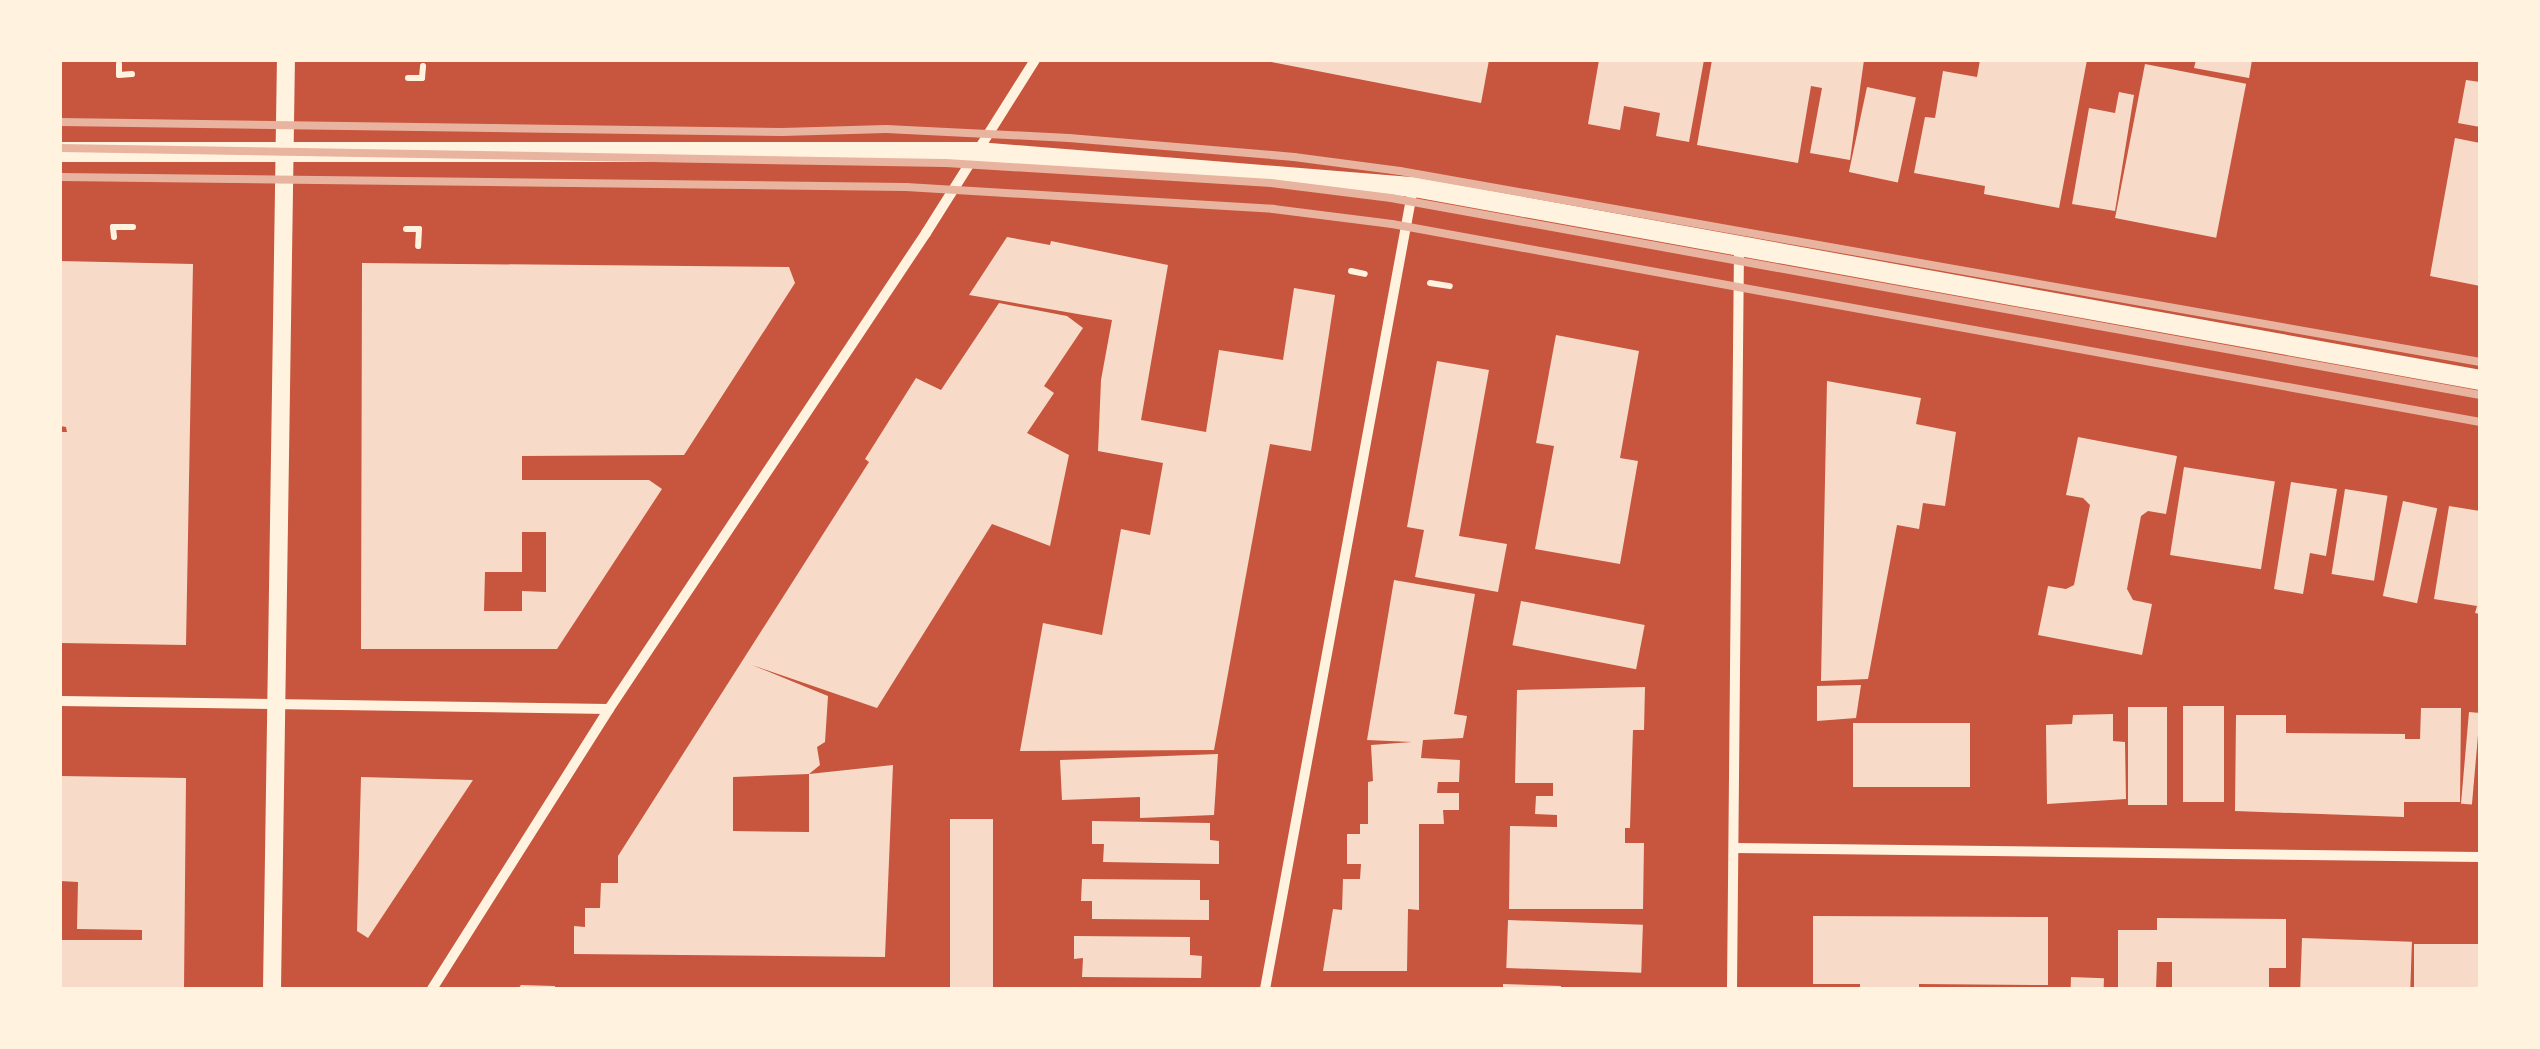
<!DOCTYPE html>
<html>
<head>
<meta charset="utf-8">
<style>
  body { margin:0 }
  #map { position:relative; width:2540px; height:1049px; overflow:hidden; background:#c8553d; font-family:"Varela Round",sans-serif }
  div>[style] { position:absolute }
  .building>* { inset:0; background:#f7dbc8; transform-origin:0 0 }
  .path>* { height:6px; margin:-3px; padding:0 3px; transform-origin:3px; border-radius:3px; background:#fff3e0 }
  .minor>* { height:10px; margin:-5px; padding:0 5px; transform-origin:5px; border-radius:5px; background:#fff3e0 }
  .tertiary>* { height:18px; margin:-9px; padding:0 9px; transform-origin:9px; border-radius:9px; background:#fff3e0 }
  .secondary>* { height:20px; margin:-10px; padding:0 10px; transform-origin:10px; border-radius:10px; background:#fff3e0 }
  .rail>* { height:8px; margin:-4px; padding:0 4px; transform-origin:4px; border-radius:4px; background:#e9b49f }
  span { translate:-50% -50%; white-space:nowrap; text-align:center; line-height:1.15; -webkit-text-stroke:9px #fff3e0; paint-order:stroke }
  .frame { position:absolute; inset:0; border:62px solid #fff3e0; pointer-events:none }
</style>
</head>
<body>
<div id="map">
  <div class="building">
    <i style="clip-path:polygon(1261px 60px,1489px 60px,1481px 103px)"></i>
    <i style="clip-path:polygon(1599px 60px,1704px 60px,1689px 142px,1656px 136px,1660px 113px,1624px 106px,1620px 130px,1588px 124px)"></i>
    <i style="clip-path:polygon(1712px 60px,1864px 60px,1850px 160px,1810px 153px,1822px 88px,1811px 86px,1798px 163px,1697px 145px)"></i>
    <i style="clip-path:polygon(1980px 60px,2087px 60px,2059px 208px,1984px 194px,1985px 186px,1914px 173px,1925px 117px,1935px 118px,1943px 71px,1977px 77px)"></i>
    <i style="clip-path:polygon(2196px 60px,2252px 60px,2249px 78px,2194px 68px)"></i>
    <i style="left:2145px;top:64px;width:103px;height:157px;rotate:11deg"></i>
    <i style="clip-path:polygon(2466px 80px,2480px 82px,2480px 127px,2458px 123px)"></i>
    <i style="left:1867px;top:87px;width:50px;height:87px;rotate:12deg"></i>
    <i style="clip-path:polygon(2119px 92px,2134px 95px,2115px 211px,2072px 204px,2089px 108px,2115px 113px)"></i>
    <i style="clip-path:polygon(2455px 138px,2480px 143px,2480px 286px,2430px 276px)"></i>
    <i style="clip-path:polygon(1007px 237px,1050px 245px,1051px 241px,1168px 265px,1141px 420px,1206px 432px,1219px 350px,1283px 360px,1294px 288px,1335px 295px,1311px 451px,1270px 444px,1214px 750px,1020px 751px,1043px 623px,1102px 635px,1121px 529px,1150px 535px,1163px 463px,1098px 451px,1101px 380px,1112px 320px,969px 295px)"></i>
    <i style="clip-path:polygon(60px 261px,193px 264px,186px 645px,60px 643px,60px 432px,67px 432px,66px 427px,60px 426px)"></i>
    <i style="clip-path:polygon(evenodd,362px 263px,789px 267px,795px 283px,684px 455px,522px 456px,522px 480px,649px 480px,662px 489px,557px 649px,361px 649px,362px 263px,522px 532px,546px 532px,546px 592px,522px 591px,522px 611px,484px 611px,485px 572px,522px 572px,522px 532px)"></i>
    <i style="clip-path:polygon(evenodd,999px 303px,1067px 316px,1083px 328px,1044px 386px,1054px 393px,1027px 433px,1069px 455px,1050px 546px,992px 524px,877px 708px,752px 665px,828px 696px,825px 742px,817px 747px,820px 765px,809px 774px,893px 765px,885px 957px,574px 954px,574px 926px,585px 927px,585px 908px,600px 908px,601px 883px,618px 883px,618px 856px,869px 462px,865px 459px,916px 378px,941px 390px,999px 303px,809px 774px,809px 832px,733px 831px,733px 777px,809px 774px)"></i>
    <i style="clip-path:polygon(1556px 335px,1639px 351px,1620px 458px,1638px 461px,1620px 564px,1535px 549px,1554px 446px,1536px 443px)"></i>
    <i style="clip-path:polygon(1437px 361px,1489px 370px,1459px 536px,1507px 544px,1498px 592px,1415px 577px,1424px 530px,1407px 527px)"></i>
    <i style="clip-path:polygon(1827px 381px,1921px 398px,1916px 424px,1956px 432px,1945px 506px,1923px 503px,1919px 529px,1897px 525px,1868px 679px,1821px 681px)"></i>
    <i style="clip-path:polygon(2078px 437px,2177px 456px,2166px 514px,2148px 511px,2141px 516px,2127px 589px,2133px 600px,2152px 604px,2142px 655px,2038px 635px,2048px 586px,2066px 589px,2074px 585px,2090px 505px,2083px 498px,2066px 495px)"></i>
    <i style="left:2184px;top:467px;width:92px;height:89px;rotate:9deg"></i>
    <i style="clip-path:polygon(2291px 482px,2337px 489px,2326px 556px,2310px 553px,2303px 594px,2274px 589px)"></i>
    <i style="left:2345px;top:489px;width:43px;height:86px;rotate:9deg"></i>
    <i style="left:2403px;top:501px;width:35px;height:97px;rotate:12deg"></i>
    <i style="clip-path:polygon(2449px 506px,2480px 511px,2480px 614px,2475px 613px,2477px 606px,2434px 599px)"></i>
    <i style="clip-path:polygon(1394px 580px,1475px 594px,1454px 714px,1467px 716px,1463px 738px,1423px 740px,1421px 758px,1460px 760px,1459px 782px,1438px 782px,1437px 793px,1459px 793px,1459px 810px,1443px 810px,1444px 824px,1419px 824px,1419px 910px,1408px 909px,1407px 971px,1323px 971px,1333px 909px,1342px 910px,1343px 879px,1360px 879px,1361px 864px,1347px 864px,1347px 834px,1360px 834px,1360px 824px,1368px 824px,1368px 782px,1373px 781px,1371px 745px,1412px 742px,1367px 740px)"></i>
    <i style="left:1521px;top:601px;width:126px;height:45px;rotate:11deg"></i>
    <i style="clip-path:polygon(1861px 685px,1856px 718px,1817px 721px,1817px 686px)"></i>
    <i style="clip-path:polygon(1645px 687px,1644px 730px,1633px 730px,1630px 828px,1625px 828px,1625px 843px,1644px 843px,1643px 909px,1509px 909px,1510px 826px,1557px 827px,1557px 815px,1535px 814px,1536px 796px,1553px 796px,1553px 783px,1515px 783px,1517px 690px)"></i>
    <i style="left:2183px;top:706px;width:41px;height:96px"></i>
    <i style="left:2128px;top:707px;width:39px;height:98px"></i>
    <i style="clip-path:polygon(2421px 708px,2461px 708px,2460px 802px,2404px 802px,2404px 817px,2235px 811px,2236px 715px,2286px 715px,2286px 733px,2405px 734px,2405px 739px,2420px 739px)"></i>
    <i style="left:2469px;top:712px;width:11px;height:92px;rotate:5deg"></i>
    <i style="clip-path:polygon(2113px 714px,2113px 741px,2125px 742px,2126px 799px,2047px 804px,2046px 725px,2072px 724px,2073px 715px)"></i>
    <i style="left:1853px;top:723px;width:117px;height:64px"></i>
    <i style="clip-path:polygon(1218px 754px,1214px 815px,1140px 818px,1140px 797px,1062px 800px,1060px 760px)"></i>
    <i style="clip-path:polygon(60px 776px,186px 778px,184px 989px,60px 987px,60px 940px,142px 940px,142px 930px,77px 929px,78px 882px,60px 881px)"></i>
    <i style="clip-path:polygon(361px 777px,473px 780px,368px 938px,357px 931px)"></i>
    <i style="left:950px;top:819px;width:43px;height:170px"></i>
    <i style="clip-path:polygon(1092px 821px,1210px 823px,1210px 840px,1219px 841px,1219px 864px,1103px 862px,1104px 844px,1092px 844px)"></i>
    <i style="clip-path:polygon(1082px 879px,1200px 880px,1200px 900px,1209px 900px,1209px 920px,1092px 919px,1092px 901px,1081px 901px)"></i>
    <i style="clip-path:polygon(1813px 916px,2048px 917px,2048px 985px,1919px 984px,1919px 989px,1860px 989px,1860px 984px,1813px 984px)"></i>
    <i style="clip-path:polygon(2157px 918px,2286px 919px,2286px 968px,2269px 968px,2269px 989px,2172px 989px,2172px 962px,2157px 962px,2156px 989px,2118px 989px,2118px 930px,2157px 930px)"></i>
    <i style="left:1508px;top:920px;width:135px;height:48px;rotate:2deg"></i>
    <i style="clip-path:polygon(1074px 936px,1190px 937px,1190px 955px,1202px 956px,1201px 978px,1082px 977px,1083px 958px,1074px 959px)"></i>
    <i style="left:2302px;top:938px;width:110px;height:51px;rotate:2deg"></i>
    <i style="left:2414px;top:944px;width:66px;height:45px"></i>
    <i style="left:2071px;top:977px;width:33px;height:12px;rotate:2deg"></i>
    <i style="clip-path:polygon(1503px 984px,1561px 986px,1561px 989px,1503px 989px)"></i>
    <i style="clip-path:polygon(521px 985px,555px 986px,555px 989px,518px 989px)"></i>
  </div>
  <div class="path">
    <i style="left:119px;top:64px;width:11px;rotate:90deg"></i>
    <i style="left:119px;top:75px;width:13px;rotate:-4deg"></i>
    <i style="left:408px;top:78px;width:14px"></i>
    <i style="left:422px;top:78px;width:12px;rotate:-85deg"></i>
    <i style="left:406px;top:229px;width:13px"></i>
    <i style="left:419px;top:229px;width:17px;rotate:93deg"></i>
    <i style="left:114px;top:237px;width:10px;rotate:-96deg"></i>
    <i style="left:113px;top:227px;width:20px"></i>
    <i style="left:1351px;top:271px;width:14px;rotate:12deg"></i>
    <i style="left:1430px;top:283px;width:20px;rotate:9deg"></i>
  </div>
  <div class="minor">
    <i style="left:60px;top:701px;width:549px;rotate:0.83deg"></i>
    <i style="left:1734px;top:848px;width:746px;rotate:0.69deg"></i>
    <i style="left:432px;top:989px;width:331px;rotate:-57.7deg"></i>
    <i style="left:609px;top:709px;width:572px;rotate:-56.34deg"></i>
    <i style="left:926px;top:233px;width:204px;rotate:-57.8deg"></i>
    <i style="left:1265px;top:989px;width:815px;rotate:-79.53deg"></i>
    <i style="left:1732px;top:989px;width:742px;rotate:-89.46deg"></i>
  </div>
  <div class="tertiary">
    <i style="left:272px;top:989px;width:929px;rotate:-89.14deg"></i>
  </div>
  <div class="secondary">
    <i style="left:60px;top:152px;width:917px"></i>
    <i style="left:977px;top:152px;width:438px;rotate:4.6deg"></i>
    <i style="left:1414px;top:187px;width:1083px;rotate:10.26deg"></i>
  </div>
  <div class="rail">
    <i style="left:60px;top:122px;width:722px;rotate:0.79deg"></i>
    <i style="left:782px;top:132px;width:104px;rotate:-1.7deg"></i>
    <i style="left:886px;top:129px;width:183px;rotate:2.8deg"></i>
    <i style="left:1069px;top:138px;width:226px;rotate:4.8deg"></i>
    <i style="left:1294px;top:157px;width:107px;rotate:7.5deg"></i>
    <i style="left:1400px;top:171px;width:1097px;rotate:10.03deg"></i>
    <i style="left:60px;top:148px;width:886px;rotate:0.97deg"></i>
    <i style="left:946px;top:163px;width:326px;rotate:3.5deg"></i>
    <i style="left:1271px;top:183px;width:121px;rotate:7.1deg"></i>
    <i style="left:1391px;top:198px;width:1107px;rotate:10.25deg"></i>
    <i style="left:60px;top:177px;width:846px;rotate:0.68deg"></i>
    <i style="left:906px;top:187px;width:368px;rotate:3.4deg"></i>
    <i style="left:1273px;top:209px;width:120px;rotate:7.2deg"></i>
    <i style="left:1392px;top:224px;width:1106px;rotate:10.31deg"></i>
  </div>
  <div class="frame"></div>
</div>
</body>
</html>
